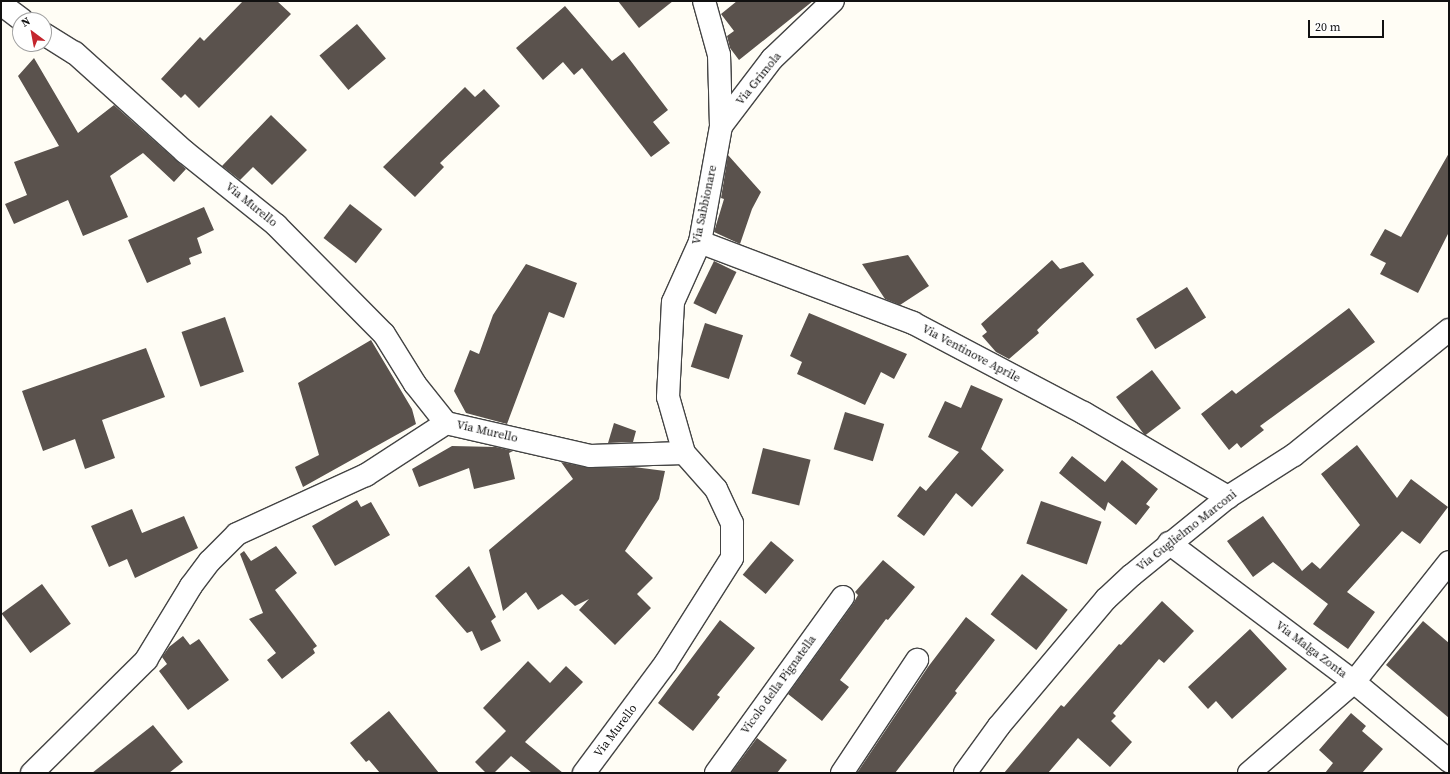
<!DOCTYPE html>
<html>
<head>
<meta charset="utf-8">
<style>
  body { margin:0 }
  #map { position:relative; width:1450px; height:774px; overflow:hidden; background:#fffdf5; font-family:"Source Serif 4",serif }
  div>[style] { position:absolute }
  .building>* { inset:0; background:#5a524d; transform-origin:0 0 }
  .roads { filter:drop-shadow(1px 0 #444) drop-shadow(-1px 0 #444) drop-shadow(0 1px #444) drop-shadow(0 -1px #444) }
  .minor>* { height:22px; margin:-11px; padding:0 11px; transform-origin:11px; border-radius:11px; background:#fff }
  .tertiary>* { height:22px; margin:-11px; padding:0 11px; transform-origin:11px; border-radius:11px; background:#fff }
  span { translate:-50% -50%; white-space:nowrap; text-align:center; line-height:1.15; -webkit-text-stroke:4px #fff; paint-order:stroke }
  .street-label { font-size:12px; color:#111 }
  .frame { position:absolute; inset:0; border:2px solid #111; pointer-events:none }
  .north { position:absolute; left:12px; top:12px; width:40px; height:40px; box-sizing:border-box; background:#fff; border:1px solid #a0a0a0; border-radius:50%; rotate:328deg; font-size:11px; font-weight:700; line-height:16px; text-align:center; color:#111 }
  .north::after { content:''; display:block; margin:auto; width:14px; height:18px; background:#c4262e; clip-path:polygon(50% 0,100% 100%,50% 72%,0 100%) }
  .scale { position:absolute; left:1308px; top:20px; width:76px; height:18px; box-sizing:border-box; border:2px solid #111; border-top:0; padding-left:5px; font-size:12px; line-height:14px; white-space:nowrap; color:#111; -webkit-text-stroke:3px #fff; paint-order:stroke }
</style>
</head>
<body>
<div id="map">
  <div class="building">
    <i style="clip-path:polygon(243px 1px,277px 1px,291px 14px,199px 108px,185px 94px,181px 98px,161px 79px,200px 37px,204px 41px)"></i>
    <i style="clip-path:polygon(618px 1px,673px 1px,639px 28px)"></i>
    <i style="clip-path:polygon(737px 1px,813px 1px,739px 60px,730px 48px,727px 36px,734px 31px,721px 14px)"></i>
    <i style="clip-path:polygon(565px 6px,612px 61px,624px 52px,668px 110px,653px 122px,670px 143px,651px 157px,582px 68px,574px 75px,563px 62px,543px 80px,516px 48px)"></i>
    <i style="left:357px;top:24px;width:45px;height:49px;rotate:50deg"></i>
    <i style="clip-path:polygon(34px 58px,78px 133px,114px 105px,186px 169px,174px 182px,143px 153px,110px 176px,128px 217px,83px 236px,68px 200px,14px 224px,5px 204px,27px 195px,14px 162px,59px 146px,18px 76px)"></i>
    <i style="clip-path:polygon(465px 87px,475px 97px,484px 89px,500px 106px,440px 163px,444px 167px,415px 197px,383px 167px)"></i>
    <i style="clip-path:polygon(271px 115px,307px 150px,272px 185px,253px 167px,240px 180px,222px 166px)"></i>
    <i style="clip-path:polygon(1449px 153px,1449px 232px,1418px 293px,1380px 274px,1386px 263px,1370px 255px,1385px 229px,1401px 237px)"></i>
    <i style="clip-path:polygon(728px 155px,761px 192px,752px 209px,740px 244px,714px 232px,724px 199px,721px 198px)"></i>
    <i style="left:350px;top:204px;width:41px;height:43px;rotate:38deg"></i>
    <i style="clip-path:polygon(204px 207px,214px 230px,197px 238px,202px 253px,189px 258px,191px 264px,147px 283px,128px 240px)"></i>
    <i style="clip-path:polygon(908px 255px,929px 286px,900px 305px,885px 299px,862px 264px)"></i>
    <i style="clip-path:polygon(1052px 260px,1060px 269px,1083px 262px,1094px 275px,1037px 330px,1039px 333px,1009px 359px,996px 352px,982px 336px,987px 332px,981px 324px)"></i>
    <i style="left:714px;top:261px;width:25px;height:47px;rotate:26deg"></i>
    <i style="clip-path:polygon(526px 264px,577px 283px,564px 318px,549px 312px,507px 424px,466px 413px,454px 391px,470px 350px,479px 354px,493px 315px)"></i>
    <i style="left:1187px;top:287px;width:36px;height:60px;rotate:58deg"></i>
    <i style="clip-path:polygon(1349px 308px,1375px 342px,1260px 426px,1264px 430px,1241px 448px,1237px 443px,1229px 450px,1201px 414px,1232px 390px,1236px 394px)"></i>
    <i style="clip-path:polygon(809px 313px,907px 354px,894px 379px,881px 372px,865px 405px,797px 374px,802px 362px,790px 356px)"></i>
    <i style="left:225px;top:317px;width:58px;height:46px;rotate:71deg"></i>
    <i style="left:705px;top:323px;width:40px;height:46px;rotate:18deg"></i>
    <i style="clip-path:polygon(371px 340px,412px 409px,416px 424px,303px 487px,295px 467px,319px 455px,298px 383px)"></i>
    <i style="clip-path:polygon(146px 348px,165px 397px,102px 420px,115px 458px,85px 469px,75px 439px,43px 451px,22px 391px)"></i>
    <i style="left:1152px;top:370px;width:48px;height:45px;rotate:53deg"></i>
    <i style="clip-path:polygon(971px 385px,1003px 399px,981px 449px,1004px 470px,972px 507px,956px 493px,924px 536px,897px 516px,920px 486px,926px 491px,959px 452px,928px 437px,945px 401px,961px 408px)"></i>
    <i style="left:845px;top:412px;width:41px;height:39px;rotate:17deg"></i>
    <i style="clip-path:polygon(614px 423px,636px 431px,633px 442px,608px 443px)"></i>
    <i style="clip-path:polygon(1357px 445px,1397px 498px,1411px 479px,1448px 507px,1420px 544px,1402px 531px,1347px 592px,1375px 612px,1348px 649px,1313px 624px,1328px 604px,1273px 562px,1253px 577px,1227px 541px,1263px 516px,1302px 571px,1312px 562px,1320px 569px,1360px 525px,1321px 474px)"></i>
    <i style="clip-path:polygon(452px 446px,496px 447px,513px 451px,509px 453px,515px 479px,474px 489px,469px 468px,419px 487px,412px 469px)"></i>
    <i style="left:763px;top:448px;width:49px;height:47px;rotate:14deg"></i>
    <i style="clip-path:polygon(1072px 456px,1105px 482px,1122px 460px,1158px 489px,1146px 504px,1150px 507px,1136px 525px,1108px 502px,1105px 511px,1059px 473px)"></i>
    <i style="clip-path:polygon(561px 462px,590px 468px,634px 467px,665px 471px,659px 499px,625px 551px,653px 578px,637px 594px,651px 608px,615px 645px,579px 610px,589px 599px,575px 606px,562px 594px,538px 610px,526px 592px,503px 611px,489px 550px,573px 479px)"></i>
    <i style="clip-path:polygon(357px 500px,361px 507px,371px 502px,390px 535px,335px 566px,312px 526px)"></i>
    <i style="left:1041px;top:501px;width:64px;height:45px;rotate:19deg"></i>
    <i style="clip-path:polygon(132px 509px,142px 533px,184px 516px,198px 548px,135px 578px,127px 559px,109px 567px,91px 526px)"></i>
    <i style="left:771px;top:541px;width:30px;height:44px;rotate:40deg"></i>
    <i style="clip-path:polygon(276px 546px,297px 573px,275px 590px,317px 646px,313px 649px,315px 653px,282px 679px,267px 660px,276px 653px,249px 619px,263px 613px,240px 554px,244px 551px,251px 561px)"></i>
    <i style="clip-path:polygon(883px 560px,915px 587px,888px 620px,886px 619px,840px 680px,849px 687px,822px 721px,788px 694px,853px 604px,858px 595px,855px 592px)"></i>
    <i style="clip-path:polygon(469px 566px,496px 617px,491px 621px,501px 641px,481px 651px,472px 631px,467px 633px,435px 596px)"></i>
    <i style="left:1022px;top:574px;width:58px;height:51px;rotate:38deg"></i>
    <i style="left:42px;top:584px;width:49px;height:50px;rotate:54deg"></i>
    <i style="clip-path:polygon(1162px 601px,1194px 631px,1164px 663px,1159px 659px,1113px 713px,1116px 716px,1111px 721px,1132px 742px,1110px 767px,1078px 738px,1048px 773px,1004px 773px,1061px 705px,1064px 707px,1119px 644px,1121px 645px)"></i>
    <i style="clip-path:polygon(966px 617px,995px 640px,955px 691px,957px 693px,895px 773px,857px 773px,928px 667px)"></i>
    <i style="clip-path:polygon(720px 620px,755px 648px,717px 695px,720px 697px,693px 731px,658px 703px)"></i>
    <i style="clip-path:polygon(1423px 621px,1449px 643px,1449px 718px,1386px 665px)"></i>
    <i style="clip-path:polygon(1250px 629px,1287px 669px,1232px 719px,1216px 701px,1208px 709px,1188px 687px)"></i>
    <i style="clip-path:polygon(183px 636px,190px 645px,199px 639px,229px 680px,188px 710px,159px 671px,167px 664px,162px 657px,169px 647px)"></i>
    <i style="clip-path:polygon(528px 661px,550px 683px,566px 666px,583px 682px,525px 742px,563px 773px,532px 773px,511px 756px,494px 773px,486px 773px,475px 762px,506px 731px,483px 708px)"></i>
    <i style="clip-path:polygon(389px 711px,439px 773px,380px 773px,369px 760px,366px 762px,350px 743px)"></i>
    <i style="clip-path:polygon(1351px 713px,1366px 726px,1362px 731px,1383px 749px,1362px 773px,1325px 773px,1333px 763px,1319px 750px)"></i>
    <i style="clip-path:polygon(153px 725px,183px 762px,169px 773px,92px 773px)"></i>
    <i style="clip-path:polygon(757px 738px,787px 760px,777px 773px,731px 773px)"></i>
  </div>
  <div class="roads">
    <div class="minor">
      <i style="left:1px;top:4px;width:26px;rotate:37deg"></i>
      <i style="left:44px;top:34px;width:36px;rotate:32deg"></i>
      <i style="left:75px;top:53px;width:148px;rotate:42deg"></i>
      <i style="left:185px;top:152px;width:117px;rotate:38.7deg"></i>
      <i style="left:276px;top:225px;width:153px;rotate:45.3deg"></i>
      <i style="left:384px;top:334px;width:59px;rotate:58.2deg"></i>
      <i style="left:415px;top:384px;width:50px;rotate:51.5deg"></i>
      <i style="left:446px;top:423px;width:148px;rotate:12.9deg"></i>
      <i style="left:590px;top:456px;width:94px;rotate:-1.8deg"></i>
      <i style="left:684px;top:453px;width:48px;rotate:48.4deg"></i>
      <i style="left:716px;top:489px;width:38px;rotate:65deg"></i>
      <i style="left:732px;top:523px;width:35px;rotate:90deg"></i>
      <i style="left:732px;top:558px;width:125px;rotate:122.3deg"></i>
      <i style="left:665px;top:664px;width:136px;rotate:126.6deg"></i>
      <i style="left:721px;top:126px;width:84px;rotate:-52.7deg"></i>
      <i style="left:772px;top:59px;width:84px;rotate:-43.6deg"></i>
      <i style="left:700px;top:242px;width:228px;rotate:20.8deg"></i>
      <i style="left:913px;top:323px;width:193px;rotate:27.8deg"></i>
      <i style="left:1084px;top:413px;width:167px;rotate:30.3deg"></i>
      <i style="left:684px;top:453px;width:58px;rotate:-105.9deg"></i>
      <i style="left:668px;top:397px;width:95px;rotate:-87deg"></i>
      <i style="left:673px;top:302px;width:66px;rotate:-65.8deg"></i>
      <i style="left:700px;top:242px;width:118px;rotate:-79.7deg"></i>
      <i style="left:721px;top:126px;width:71px;rotate:-91.6deg"></i>
      <i style="left:719px;top:55px;width:56px;rotate:-105.5deg"></i>
      <i style="left:1169px;top:543px;width:231px;rotate:36.9deg"></i>
      <i style="left:1354px;top:682px;width:124px;rotate:39.7deg"></i>
      <i style="left:32px;top:773px;width:161px;rotate:-44.7deg"></i>
      <i style="left:146px;top:660px;width:87px;rotate:-58.7deg"></i>
      <i style="left:191px;top:586px;width:31px;rotate:-53deg"></i>
      <i style="left:210px;top:561px;width:38px;rotate:-45deg"></i>
      <i style="left:237px;top:534px;width:142px;rotate:-24.6deg"></i>
      <i style="left:366px;top:475px;width:95px;rotate:-33deg"></i>
      <i style="left:716px;top:773px;width:217px;rotate:-54.2deg"></i>
      <i style="left:842px;top:773px;width:136px;rotate:-56.4deg"></i>
      <i style="left:1249px;top:773px;width:139px;rotate:-40.9deg"></i>
      <i style="left:1354px;top:682px;width:153px;rotate:-51.6deg"></i>
    </div>
    <div class="tertiary">
      <i style="left:965px;top:773px;width:58px;rotate:-54.1deg"></i>
      <i style="left:999px;top:726px;width:166px;rotate:-49.9deg"></i>
      <i style="left:1106px;top:599px;width:35px;rotate:-43deg"></i>
      <i style="left:1132px;top:575px;width:124px;rotate:-39.1deg"></i>
      <i style="left:1228px;top:497px;width:78px;rotate:-32.5deg"></i>
      <i style="left:1294px;top:455px;width:199px;rotate:-38.9deg"></i>
    </div>
  </div>
  <div class="street-label">
    <span style="left:759px;top:79px;rotate:-51deg">Via Grimola</span>
    <span style="left:251px;top:205px;rotate:39deg">Via Murello</span>
    <span style="left:705px;top:205px;rotate:-78deg">Via Sabbionare</span>
    <span style="left:971px;top:354px;rotate:28deg">Via Ventinove Aprile</span>
    <span style="left:487px;top:432px;rotate:13deg">Via Murello</span>
    <span style="left:1187px;top:531px;rotate:-38deg">Via Guglielmo Marconi</span>
    <span style="left:1311px;top:650px;rotate:37deg">Via Malga Zonta</span>
    <span style="left:779px;top:685px;rotate:-54deg">Vicolo della Pignatella</span>
    <span style="left:616px;top:731px;rotate:-53deg">Via Murello</span>
  </div>
  <div class="frame"></div>
  <div class="north">N</div>
  <div class="scale">20 m</div>
</div>
</body>
</html>
